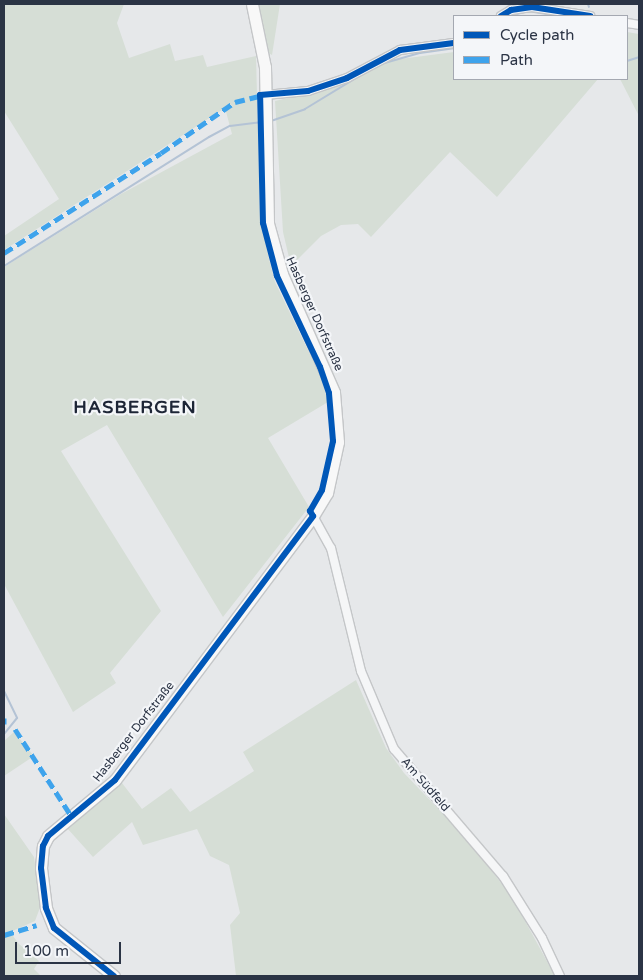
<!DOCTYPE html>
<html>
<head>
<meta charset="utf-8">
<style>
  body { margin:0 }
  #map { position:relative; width:643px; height:980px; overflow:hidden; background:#e6e8ea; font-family:"Varela Round",sans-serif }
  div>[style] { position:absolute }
  .green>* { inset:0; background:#d6ded6 }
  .stream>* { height:2px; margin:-1px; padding:0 1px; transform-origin:1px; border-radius:1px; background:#b4c3d5 }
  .roads { filter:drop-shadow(1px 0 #c4c6c8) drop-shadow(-1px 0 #c4c6c8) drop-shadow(0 1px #c4c6c8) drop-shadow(0 -1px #c4c6c8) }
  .street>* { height:8px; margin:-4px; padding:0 4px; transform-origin:4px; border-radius:4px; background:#f5f6f7 }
  .secondary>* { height:11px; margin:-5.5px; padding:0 5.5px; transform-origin:5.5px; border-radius:5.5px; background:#f8f8f8 }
  .quiet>* { height:5px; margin-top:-2.5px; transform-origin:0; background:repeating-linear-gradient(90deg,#3ea3ec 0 10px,transparent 0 15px) }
  .cycleway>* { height:6px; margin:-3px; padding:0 3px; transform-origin:3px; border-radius:3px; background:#0057b8 }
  span { translate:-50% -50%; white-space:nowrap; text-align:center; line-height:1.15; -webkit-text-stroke:4.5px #f4f6f9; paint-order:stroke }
  .street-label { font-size:12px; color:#2b3445 }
  .district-label { font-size:18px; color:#1d2536; font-weight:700; letter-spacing:1px }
  .frame { position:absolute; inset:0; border:5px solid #2b3445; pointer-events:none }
  .legend { position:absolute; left:453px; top:15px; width:175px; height:65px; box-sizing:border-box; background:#f4f6f9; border:1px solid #a4a8b1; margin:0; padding:6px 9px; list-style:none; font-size:15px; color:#2b3445 }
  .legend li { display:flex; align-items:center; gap:10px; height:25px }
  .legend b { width:25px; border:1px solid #a4a8b1 }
  .scale { position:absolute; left:15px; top:942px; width:106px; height:22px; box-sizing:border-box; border:2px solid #2b3445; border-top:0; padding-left:6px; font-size:15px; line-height:18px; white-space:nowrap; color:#2b3445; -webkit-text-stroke:4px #f4f6f9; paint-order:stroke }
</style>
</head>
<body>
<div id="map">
  <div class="green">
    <i style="clip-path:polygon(4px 4px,124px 4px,117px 23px,129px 58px,170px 44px,175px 61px,203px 55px,207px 67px,256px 56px,260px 215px,269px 259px,275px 282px,321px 377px,328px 402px,268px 438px,309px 507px,223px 617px,107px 425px,61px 451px,161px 611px,110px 673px,116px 683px,73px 712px,4px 584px,4px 267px,121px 194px,232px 134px,225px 108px,4px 250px,4px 236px,59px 199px,4px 111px)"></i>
    <i style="clip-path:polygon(258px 4px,280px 4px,272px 55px,267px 52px)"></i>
    <i style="clip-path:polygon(627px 32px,639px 34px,639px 116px,620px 79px,627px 79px)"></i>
    <i style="clip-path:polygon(454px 52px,454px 79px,598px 79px,497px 197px,450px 152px,371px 237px,358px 224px,341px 225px,321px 236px,291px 266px,283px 232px,275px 101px,305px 94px,377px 62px)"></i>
    <i style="clip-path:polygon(356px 680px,386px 748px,404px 773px,467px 839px,512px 897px,555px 976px,236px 976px,230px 925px,240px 913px,229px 865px,210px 856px,197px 829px,143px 845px,132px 822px,93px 857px,67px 828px,122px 783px,142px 809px,171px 788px,190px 812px,254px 771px,243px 752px)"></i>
    <i style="clip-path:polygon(14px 732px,34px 756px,4px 776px,4px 741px)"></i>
    <i style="clip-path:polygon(4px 814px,34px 857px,41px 905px,35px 921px,10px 932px,19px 944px,39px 961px,34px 969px,41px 976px,4px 976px)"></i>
  </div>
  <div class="stream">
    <i style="left:588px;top:4px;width:3px;rotate:72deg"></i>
    <i style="left:510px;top:16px;width:19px;rotate:-16deg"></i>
    <i style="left:528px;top:11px;width:33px;rotate:9deg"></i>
    <i style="left:627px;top:61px;width:13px;rotate:-18deg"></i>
    <i style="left:381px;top:64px;width:41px;rotate:-15.8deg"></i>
    <i style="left:420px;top:53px;width:34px;rotate:-8deg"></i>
    <i style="left:271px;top:121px;width:36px;rotate:-19deg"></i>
    <i style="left:305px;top:109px;width:69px;rotate:-31.4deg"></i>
    <i style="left:4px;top:266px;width:242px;rotate:-32.2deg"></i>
    <i style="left:209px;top:137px;width:24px;rotate:-28deg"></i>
    <i style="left:230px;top:126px;width:31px;rotate:-7deg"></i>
    <i style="left:4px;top:691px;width:30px;rotate:64deg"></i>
    <i style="left:17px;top:718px;width:21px;rotate:129deg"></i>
  </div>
  <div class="roads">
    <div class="street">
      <i style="left:501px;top:16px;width:12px;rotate:-31deg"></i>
      <i style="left:511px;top:10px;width:21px;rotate:-8deg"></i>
      <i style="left:532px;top:7px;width:59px;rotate:8.8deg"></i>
      <i style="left:627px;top:23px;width:12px;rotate:9deg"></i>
      <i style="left:265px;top:95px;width:43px;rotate:-5.3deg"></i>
      <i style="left:308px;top:91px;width:41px;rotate:-18.4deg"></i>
      <i style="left:347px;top:78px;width:60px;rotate:-27.8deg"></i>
      <i style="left:400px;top:50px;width:54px;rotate:-7.4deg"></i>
      <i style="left:313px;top:516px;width:37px;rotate:61deg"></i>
      <i style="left:331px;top:548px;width:127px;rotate:76.3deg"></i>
      <i style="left:361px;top:671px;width:85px;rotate:67.1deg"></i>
      <i style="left:394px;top:749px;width:167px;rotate:49.4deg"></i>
      <i style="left:503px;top:876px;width:73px;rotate:57.8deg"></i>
      <i style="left:542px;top:938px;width:42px;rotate:64.7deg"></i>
    </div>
    <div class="secondary">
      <i style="left:114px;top:976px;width:77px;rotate:-141.3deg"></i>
      <i style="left:54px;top:928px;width:22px;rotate:-112deg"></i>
      <i style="left:46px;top:908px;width:40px;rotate:-97.1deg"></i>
      <i style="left:41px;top:868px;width:22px;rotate:-85deg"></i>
      <i style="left:43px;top:846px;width:11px;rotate:-63deg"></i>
      <i style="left:48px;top:836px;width:87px;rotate:-39.9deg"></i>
      <i style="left:115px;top:780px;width:330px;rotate:-53.1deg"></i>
      <i style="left:313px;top:516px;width:27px;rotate:-59deg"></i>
      <i style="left:327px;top:493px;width:52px;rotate:-77.8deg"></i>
      <i style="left:338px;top:442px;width:50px;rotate:-94.6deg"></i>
      <i style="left:334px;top:392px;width:129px;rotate:-113.8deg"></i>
      <i style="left:282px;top:274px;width:53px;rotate:-105.4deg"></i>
      <i style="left:268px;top:223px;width:156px;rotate:-91.1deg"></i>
      <i style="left:265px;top:67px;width:64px;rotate:-101.7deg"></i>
    </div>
  </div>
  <div class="quiet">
    <i style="left:4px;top:253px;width:186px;rotate:-32.5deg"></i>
    <i style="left:161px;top:153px;width:90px;rotate:-34.6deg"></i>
    <i style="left:235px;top:102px;width:29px;rotate:-14deg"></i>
    <i style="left:4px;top:718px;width:6px;rotate:90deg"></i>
    <i style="left:15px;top:729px;width:105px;rotate:57.1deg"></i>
    <i style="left:4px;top:935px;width:34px;rotate:-17deg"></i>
  </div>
  <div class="cycleway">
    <i style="left:501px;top:16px;width:12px;rotate:-31deg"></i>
    <i style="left:511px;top:10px;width:21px;rotate:-8deg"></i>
    <i style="left:532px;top:7px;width:59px;rotate:8.8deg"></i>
    <i style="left:114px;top:976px;width:77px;rotate:-141.3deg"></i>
    <i style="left:54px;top:928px;width:22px;rotate:-112deg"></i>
    <i style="left:46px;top:908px;width:40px;rotate:-97.1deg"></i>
    <i style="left:41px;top:868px;width:22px;rotate:-85deg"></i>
    <i style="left:43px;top:846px;width:11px;rotate:-63deg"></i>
    <i style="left:48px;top:836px;width:87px;rotate:-39.9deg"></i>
    <i style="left:115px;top:780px;width:330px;rotate:-53.1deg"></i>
    <i style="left:313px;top:516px;width:6px;rotate:-121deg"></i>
    <i style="left:310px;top:511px;width:24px;rotate:-60deg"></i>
    <i style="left:322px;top:490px;width:50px;rotate:-77.3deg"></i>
    <i style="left:333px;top:441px;width:48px;rotate:-94.8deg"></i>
    <i style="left:329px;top:393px;width:28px;rotate:-109deg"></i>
    <i style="left:320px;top:367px;width:101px;rotate:-115.3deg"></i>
    <i style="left:277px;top:276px;width:55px;rotate:-104.8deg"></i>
    <i style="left:263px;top:223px;width:128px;rotate:-91.3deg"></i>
    <i style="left:260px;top:95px;width:48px;rotate:-4.8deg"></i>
    <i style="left:308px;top:91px;width:41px;rotate:-18.4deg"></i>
    <i style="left:347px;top:78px;width:60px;rotate:-27.8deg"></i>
    <i style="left:400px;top:50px;width:54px;rotate:-7.4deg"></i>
  </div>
  <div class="street-label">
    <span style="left:314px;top:314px;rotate:66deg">Hasberger Dorfstraße</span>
    <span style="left:134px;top:732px;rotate:-52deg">Hasberger Dorfstraße</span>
    <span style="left:425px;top:785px;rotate:49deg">Am Südfeld</span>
  </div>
  <div class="district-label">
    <span style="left:135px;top:407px">HASBERGEN</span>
  </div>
  <div class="frame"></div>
  <ul class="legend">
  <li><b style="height:6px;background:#0057b8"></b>Cycle path</li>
  <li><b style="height:6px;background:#3ea3ec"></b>Path</li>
  </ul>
  <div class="scale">100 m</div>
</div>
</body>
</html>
